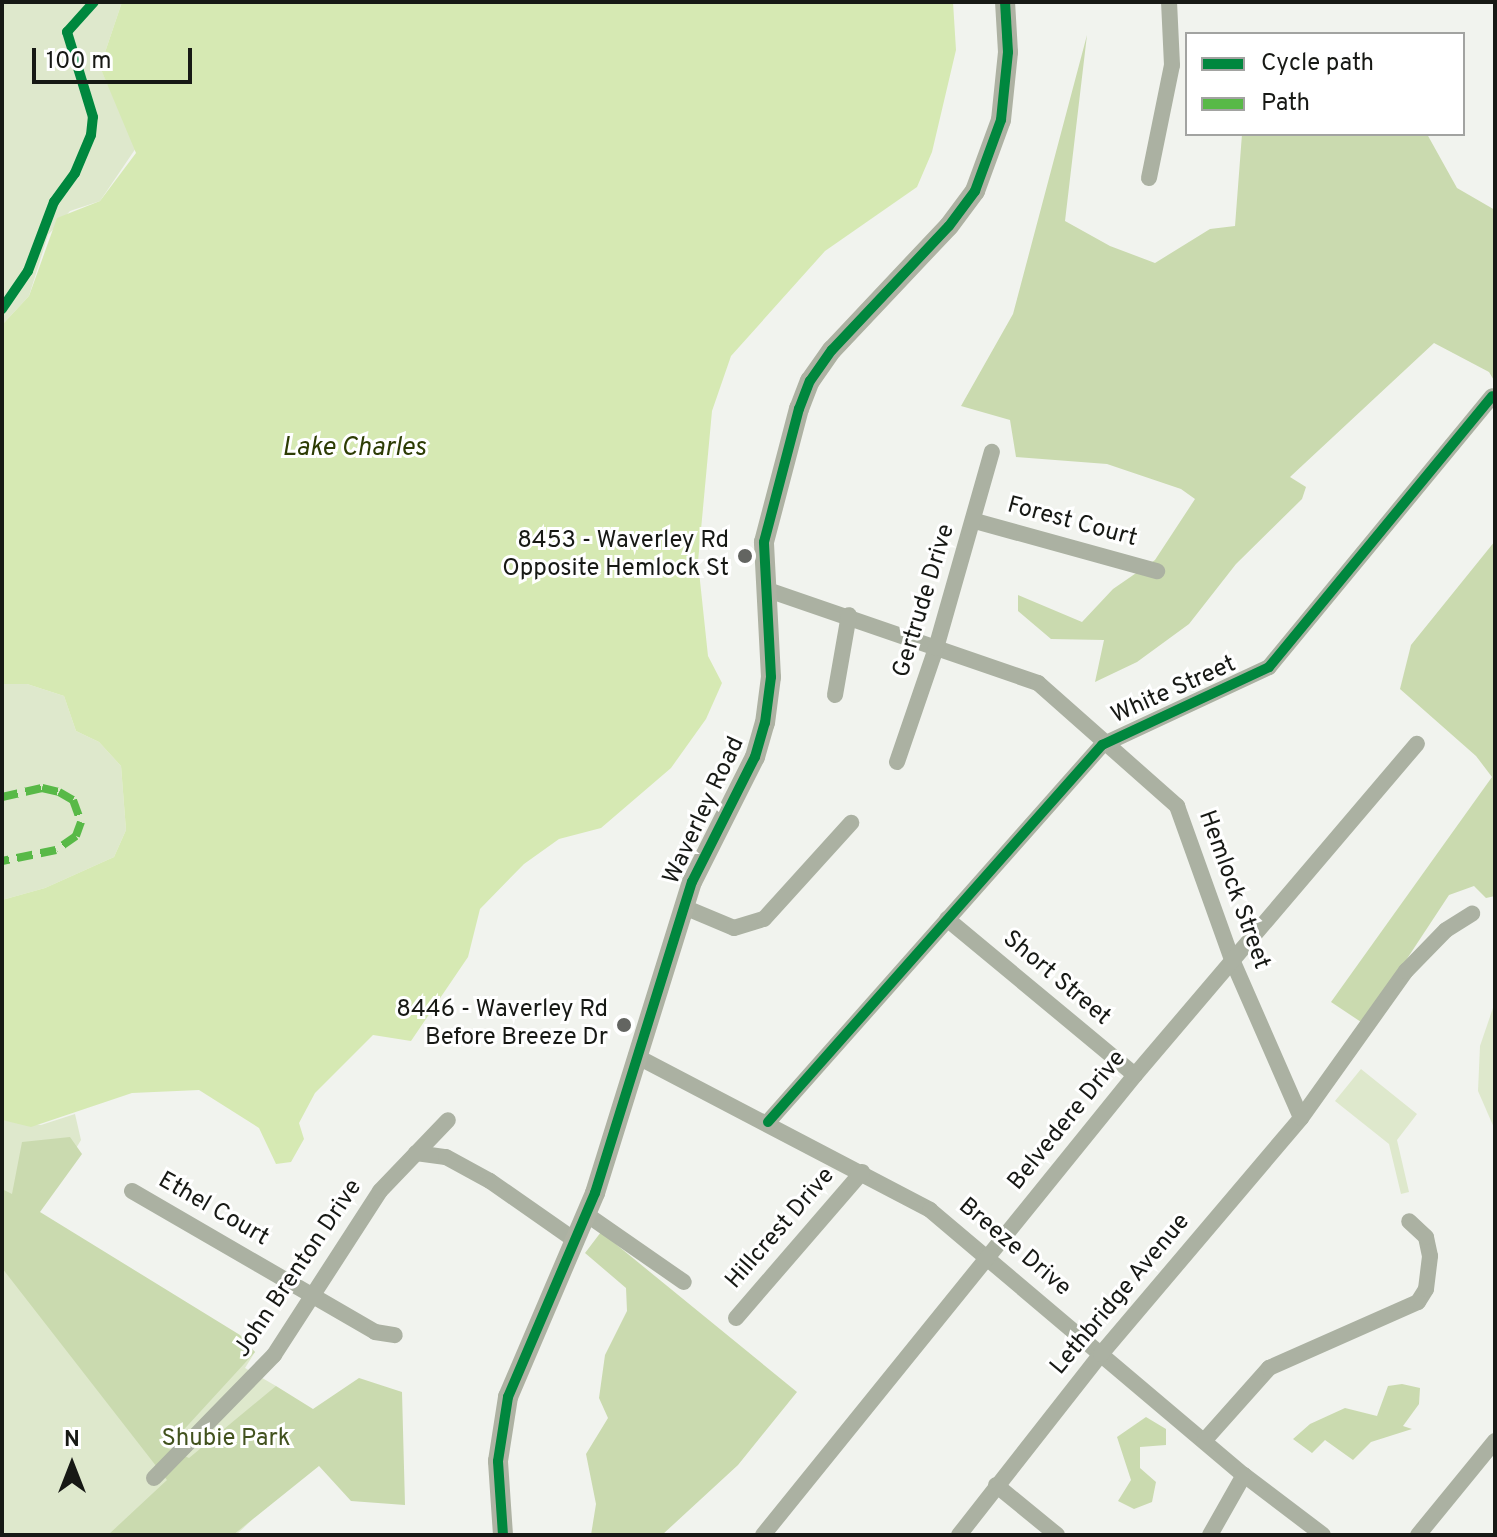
<!DOCTYPE html>
<html>
<head>
<meta charset="utf-8">
<style>
  body { margin:0 }
  #map { position:relative; width:1497px; height:1537px; overflow:hidden; background:#f1f3ee; font-family:Overpass,sans-serif }
  div>[style] { position:absolute }
  .green>* { inset:0; background:#dee8cc }
  .forest>* { inset:0; background:#cadaaf }
  .water>* { inset:0; background:#d6e9b3 }
  .minor>* { height:16px; margin:-8px; padding:0 8px; transform-origin:8px; border-radius:8px; background:#abb1a2 }
  .major>* { height:20px; margin:-10px; padding:0 10px; transform-origin:10px; border-radius:10px; background:#aeb2a3 }
  .quiet>* { height:8px; margin-top:-4px; transform-origin:0; background:repeating-linear-gradient(90deg,#58b947 0 16px,transparent 0 24px) }
  .cycleway>* { height:10px; margin:-5px; padding:0 5px; transform-origin:5px; border-radius:5px; background:#00873e }
  .dots>* { width:22px; height:22px; translate:-50% -50%; box-sizing:border-box; border:4px solid #fff; border-radius:50% }
  span { translate:-50% -50%; white-space:nowrap; text-align:center; line-height:1.15; -webkit-text-stroke:6px #fff; paint-order:stroke }
  .street-label { font-size:24px; color:#171915 }
  .poi-label { font-size:24px; color:#171915 }
  .right { translate:-100% -50%; text-align:right }
  .park-label { font-size:24px; color:#42521e }
  .water-label { font-size:26px; color:#2d3c04; font-style:italic }
  .frame { position:absolute; inset:0; border:4px solid #171915; pointer-events:none }
  .legend { position:absolute; left:1185px; top:32px; width:280px; height:104px; box-sizing:border-box; background:#fff; border:2px solid #a2a3a1; margin:0; padding:10px 14px; list-style:none; font-size:24px; color:#171915 }
  .legend li { display:flex; align-items:center; gap:16px; height:40px }
  .legend b { width:40px; border:2px solid #a2a3a1 }
  .north { position:absolute; left:32px; top:1425px; width:80px; height:80px; -webkit-text-stroke:6px #fff; paint-order:stroke; rotate:0deg; font-size:22px; font-weight:700; line-height:32px; text-align:center; color:#171915 }
  .north::after { content:''; display:block; margin:auto; width:28px; height:36px; background:#171915; clip-path:polygon(50% 0,100% 100%,50% 72%,0 100%) }
  .scale { position:absolute; left:32px; top:48px; width:160px; height:36px; box-sizing:border-box; border:4px solid #171915; border-top:0; padding-left:10px; font-size:24px; line-height:28px; white-space:nowrap; color:#171915; -webkit-text-stroke:6px #fff; paint-order:stroke }
</style>
</head>
<body>
<div id="map">
  <div class="green">
    <i style="clip-path:polygon(2px 2px,122px 2px,100px 67px,136px 148px,100px 201px,70px 211px,48px 235px,29px 296px,2px 325px)"></i>
    <i style="clip-path:polygon(2px 684px,27px 684px,64px 696px,76px 731px,99px 742px,121px 766px,126px 830px,114px 857px,45px 888px,2px 900px)"></i>
    <i style="clip-path:polygon(157px 866px,160px 881px,173px 889px,182px 886px,183px 893px,167px 894px,151px 885px)"></i>
    <i style="clip-path:polygon(1495px 1002px,1495px 1130px,1478px 1091px,1480px 1046px)"></i>
    <i style="clip-path:polygon(1361px 1069px,1417px 1114px,1397px 1140px,1409px 1192px,1401px 1194px,1389px 1144px,1335px 1101px)"></i>
    <i style="clip-path:polygon(75px 1114px,81px 1140px,36px 1215px,255px 1352px,245px 1368px,276px 1386px,255px 1517px,236px 1535px,2px 1535px,2px 1120px,41px 1125px)"></i>
  </div>
  <div class="forest">
    <i style="clip-path:polygon(1087px 35px,1065px 221px,1110px 246px,1155px 263px,1210px 229px,1235px 226px,1242px 134px,1427px 134px,1457px 188px,1495px 210px,1495px 382px,1489px 372px,1434px 343px,1290px 477px,1306px 487px,1302px 499px,1236px 564px,1189px 624px,1137px 662px,1095px 682px,1104px 640px,1051px 639px,1018px 611px,1018px 595px,1082px 622px,1113px 589px,1155px 560px,1195px 499px,1181px 489px,1107px 464px,1016px 457px,1010px 420px,961px 406px,1013px 314px)"></i>
    <i style="clip-path:polygon(1495px 541px,1495px 896px,1486px 898px,1474px 886px,1449px 895px,1364px 1024px,1331px 1002px,1492px 777px,1476px 756px,1400px 689px,1411px 645px)"></i>
    <i style="clip-path:polygon(70px 1137px,82px 1154px,40px 1212px,240px 1335px,255px 1352px,167px 1448px,189px 1458px,276px 1386px,313px 1409px,359px 1378px,402px 1392px,405px 1505px,351px 1501px,319px 1466px,233px 1535px,108px 1535px,167px 1480px,2px 1268px,2px 1189px,12px 1194px,22px 1142px)"></i>
    <i style="clip-path:polygon(601px 1232px,797px 1392px,738px 1465px,662px 1535px,591px 1535px,596px 1504px,586px 1454px,608px 1418px,599px 1398px,605px 1355px,627px 1311px,626px 1288px,585px 1253px)"></i>
    <i style="clip-path:polygon(1402px 1384px,1420px 1388px,1419px 1404px,1403px 1426px,1412px 1429px,1371px 1442px,1353px 1460px,1325px 1440px,1312px 1453px,1293px 1439px,1310px 1424px,1345px 1408px,1377px 1416px,1388px 1386px)"></i>
    <i style="clip-path:polygon(1146px 1417px,1166px 1429px,1166px 1445px,1140px 1447px,1140px 1468px,1156px 1482px,1152px 1502px,1134px 1509px,1118px 1501px,1131px 1480px,1117px 1437px)"></i>
  </div>
  <div class="water">
    <i style="clip-path:polygon(122px 2px,953px 2px,956px 50px,932px 152px,917px 187px,825px 251px,731px 356px,712px 411px,698px 562px,708px 656px,722px 683px,706px 719px,671px 768px,601px 828px,559px 839px,524px 864px,480px 909px,468px 957px,411px 1041px,373px 1035px,315px 1093px,299px 1123px,304px 1139px,291px 1162px,276px 1164px,259px 1128px,199px 1090px,132px 1093px,31px 1127px,2px 1120px,2px 900px,45px 888px,114px 857px,126px 830px,121px 766px,99px 742px,76px 731px,64px 696px,27px 684px,2px 684px,2px 325px,29px 296px,57px 218px,100px 201px,136px 153px,100px 67px)"></i>
  </div>
  <div class="minor">
    <i style="left:1149px;top:178px;width:115px;rotate:-78.5deg"></i>
    <i style="left:1172px;top:65px;width:63px;rotate:-92.7deg"></i>
    <i style="left:975px;top:521px;width:189px;rotate:15.4deg"></i>
    <i style="left:765px;top:589px;width:289px;rotate:19deg"></i>
    <i style="left:1038px;top:683px;width:186px;rotate:41.5deg"></i>
    <i style="left:1177px;top:806px;width:166px;rotate:70.3deg"></i>
    <i style="left:1233px;top:962px;width:170px;rotate:66.4deg"></i>
    <i style="left:835px;top:695px;width:81px;rotate:-80.1deg"></i>
    <i style="left:897px;top:762px;width:120px;rotate:-71.1deg"></i>
    <i style="left:936px;top:648px;width:204px;rotate:-74.1deg"></i>
    <i style="left:684px;top:907px;width:54px;rotate:22.8deg"></i>
    <i style="left:734px;top:928px;width:31px;rotate:-17deg"></i>
    <i style="left:764px;top:919px;width:130px;rotate:-47.8deg"></i>
    <i style="left:947px;top:919px;width:244px;rotate:39.7deg"></i>
    <i style="left:636px;top:1056px;width:332px;rotate:27.6deg"></i>
    <i style="left:930px;top:1210px;width:411px;rotate:40.2deg"></i>
    <i style="left:1244px;top:1475px;width:99px;rotate:37.2deg"></i>
    <i style="left:768px;top:1122px;width:504px;rotate:-48.46deg"></i>
    <i style="left:1102px;top:745px;width:184px;rotate:-25deg"></i>
    <i style="left:1269px;top:667px;width:351px;rotate:-50.5deg"></i>
    <i style="left:416px;top:1153px;width:30px;rotate:8deg"></i>
    <i style="left:446px;top:1157px;width:50px;rotate:28.6deg"></i>
    <i style="left:490px;top:1181px;width:105px;rotate:34.9deg"></i>
    <i style="left:132px;top:1191px;width:281px;rotate:30.1deg"></i>
    <i style="left:375px;top:1332px;width:20px;rotate:9deg"></i>
    <i style="left:586px;top:1214px;width:119px;rotate:34.8deg"></i>
    <i style="left:736px;top:1318px;width:193px;rotate:-49.2deg"></i>
    <i style="left:1204px;top:1441px;width:98px;rotate:-48.3deg"></i>
    <i style="left:1269px;top:1368px;width:163px;rotate:-23.9deg"></i>
    <i style="left:1418px;top:1302px;width:15px;rotate:-58deg"></i>
    <i style="left:1426px;top:1289px;width:33px;rotate:-83deg"></i>
    <i style="left:1430px;top:1256px;width:19px;rotate:-102deg"></i>
    <i style="left:1426px;top:1237px;width:23px;rotate:-137deg"></i>
    <i style="left:154px;top:1478px;width:172px;rotate:-45.7deg"></i>
    <i style="left:274px;top:1355px;width:195px;rotate:-57.1deg"></i>
    <i style="left:380px;top:1191px;width:98px;rotate:-46.2deg"></i>
    <i style="left:996px;top:1485px;width:79px;rotate:39.3deg"></i>
    <i style="left:763px;top:1535px;width:592px;rotate:-51.04deg"></i>
    <i style="left:1135px;top:1075px;width:435px;rotate:-49.6deg"></i>
    <i style="left:959px;top:1535px;width:230px;rotate:-51.9deg"></i>
    <i style="left:1101px;top:1354px;width:309px;rotate:-49.7deg"></i>
    <i style="left:1301px;top:1118px;width:181px;rotate:-54.5deg"></i>
    <i style="left:1406px;top:971px;width:57px;rotate:-45.7deg"></i>
    <i style="left:1446px;top:930px;width:31px;rotate:-32deg"></i>
    <i style="left:1210px;top:1535px;width:69px;rotate:-60.5deg"></i>
    <i style="left:1418px;top:1535px;width:122px;rotate:-50.7deg"></i>
  </div>
  <div class="major">
    <i style="left:503px;top:1535px;width:74px;rotate:-93.9deg"></i>
    <i style="left:498px;top:1461px;width:65px;rotate:-81.1deg"></i>
    <i style="left:508px;top:1397px;width:222px;rotate:-66.9deg"></i>
    <i style="left:595px;top:1193px;width:326px;rotate:-72.7deg"></i>
    <i style="left:692px;top:882px;width:140px;rotate:-63.3deg"></i>
    <i style="left:755px;top:757px;width:35px;rotate:-74deg"></i>
    <i style="left:765px;top:723px;width:46px;rotate:-82.6deg"></i>
    <i style="left:771px;top:677px;width:135px;rotate:-93deg"></i>
    <i style="left:764px;top:542px;width:138px;rotate:-75.3deg"></i>
    <i style="left:799px;top:409px;width:30px;rotate:-69deg"></i>
    <i style="left:810px;top:381px;width:38px;rotate:-55deg"></i>
    <i style="left:832px;top:350px;width:170px;rotate:-46.7deg"></i>
    <i style="left:949px;top:226px;width:44px;rotate:-53.4deg"></i>
    <i style="left:975px;top:191px;width:76px;rotate:-69.9deg"></i>
    <i style="left:1001px;top:120px;width:68px;rotate:-84.1deg"></i>
    <i style="left:1008px;top:52px;width:50px;rotate:-93.4deg"></i>
  </div>
  <div class="quiet">
    <i style="left:2px;top:797px;width:41px;rotate:-12.7deg"></i>
    <i style="left:42px;top:788px;width:17px;rotate:13deg"></i>
    <i style="left:59px;top:792px;width:16px;rotate:30deg"></i>
    <i style="left:73px;top:800px;width:23px;rotate:70deg"></i>
    <i style="left:81px;top:822px;width:15px;rotate:110deg"></i>
    <i style="left:76px;top:836px;width:24px;rotate:145deg"></i>
    <i style="left:56px;top:850px;width:55px;rotate:168.5deg"></i>
  </div>
  <div class="cycleway">
    <i style="left:2px;top:309px;width:46px;rotate:-55.6deg"></i>
    <i style="left:28px;top:271px;width:74px;rotate:-69.4deg"></i>
    <i style="left:54px;top:202px;width:36px;rotate:-54deg"></i>
    <i style="left:75px;top:173px;width:41px;rotate:-67.2deg"></i>
    <i style="left:91px;top:135px;width:18px;rotate:-84deg"></i>
    <i style="left:93px;top:117px;width:89px;rotate:-107deg"></i>
    <i style="left:67px;top:32px;width:40px;rotate:-48deg"></i>
    <i style="left:768px;top:1122px;width:504px;rotate:-48.46deg"></i>
    <i style="left:1102px;top:745px;width:184px;rotate:-25deg"></i>
    <i style="left:1269px;top:667px;width:351px;rotate:-50.5deg"></i>
    <i style="left:503px;top:1535px;width:74px;rotate:-93.9deg"></i>
    <i style="left:498px;top:1461px;width:65px;rotate:-81.1deg"></i>
    <i style="left:508px;top:1397px;width:222px;rotate:-66.9deg"></i>
    <i style="left:595px;top:1193px;width:326px;rotate:-72.7deg"></i>
    <i style="left:692px;top:882px;width:140px;rotate:-63.3deg"></i>
    <i style="left:755px;top:757px;width:35px;rotate:-74deg"></i>
    <i style="left:765px;top:723px;width:46px;rotate:-82.6deg"></i>
    <i style="left:771px;top:677px;width:135px;rotate:-93deg"></i>
    <i style="left:764px;top:542px;width:138px;rotate:-75.3deg"></i>
    <i style="left:799px;top:409px;width:30px;rotate:-69deg"></i>
    <i style="left:810px;top:381px;width:38px;rotate:-55deg"></i>
    <i style="left:832px;top:350px;width:170px;rotate:-46.7deg"></i>
    <i style="left:949px;top:226px;width:44px;rotate:-53.4deg"></i>
    <i style="left:975px;top:191px;width:76px;rotate:-69.9deg"></i>
    <i style="left:1001px;top:120px;width:68px;rotate:-84.1deg"></i>
    <i style="left:1008px;top:52px;width:50px;rotate:-93.4deg"></i>
  </div>
  <div class="dots">
    <i style="left:745px;top:556px;background:#636561"></i>
    <i style="left:624px;top:1025px;background:#636561"></i>
  </div>
  <div class="street-label">
    <span style="left:1072px;top:523px;rotate:15deg">Forest Court</span>
    <span style="left:925px;top:601px;rotate:-73deg">Gertrude Drive</span>
    <span style="left:1174px;top:691px;rotate:-24deg">White Street</span>
    <span style="left:705px;top:811px;rotate:-65deg">Waverley Road</span>
    <span style="left:1233px;top:890px;rotate:70deg">Hemlock Street</span>
    <span style="left:1056px;top:979px;rotate:40deg">Short Street</span>
    <span style="left:1068px;top:1121px;rotate:-51deg">Belvedere Drive</span>
    <span style="left:213px;top:1210px;rotate:30deg">Ethel Court</span>
    <span style="left:781px;top:1229px;rotate:-49deg">Hillcrest Drive</span>
    <span style="left:1014px;top:1248px;rotate:40deg">Breeze Drive</span>
    <span style="left:299px;top:1269px;rotate:-56deg">John Brenton Drive</span>
    <span style="left:1121px;top:1295px;rotate:-50deg">Lethbridge Avenue</span>
  </div>
  <div class="poi-label">
    <span class="right" style="left:729px;top:556px">8453 - Waverley Rd<br>Opposite Hemlock St</span>
    <span class="right" style="left:608px;top:1025px">8446 - Waverley Rd<br>Before Breeze Dr</span>
  </div>
  <div class="park-label">
    <span style="left:226px;top:1440px">Shubie Park</span>
  </div>
  <div class="water-label">
    <span style="left:354px;top:449px">Lake Charles</span>
  </div>
  <div class="frame"></div>
  <ul class="legend">
  <li><b style="height:10px;background:#00873e"></b>Cycle path</li>
  <li><b style="height:10px;background:#58b947"></b>Path</li>
  </ul>
  <div class="north">N</div>
  <div class="scale">100 m</div>
</div>
</body>
</html>
